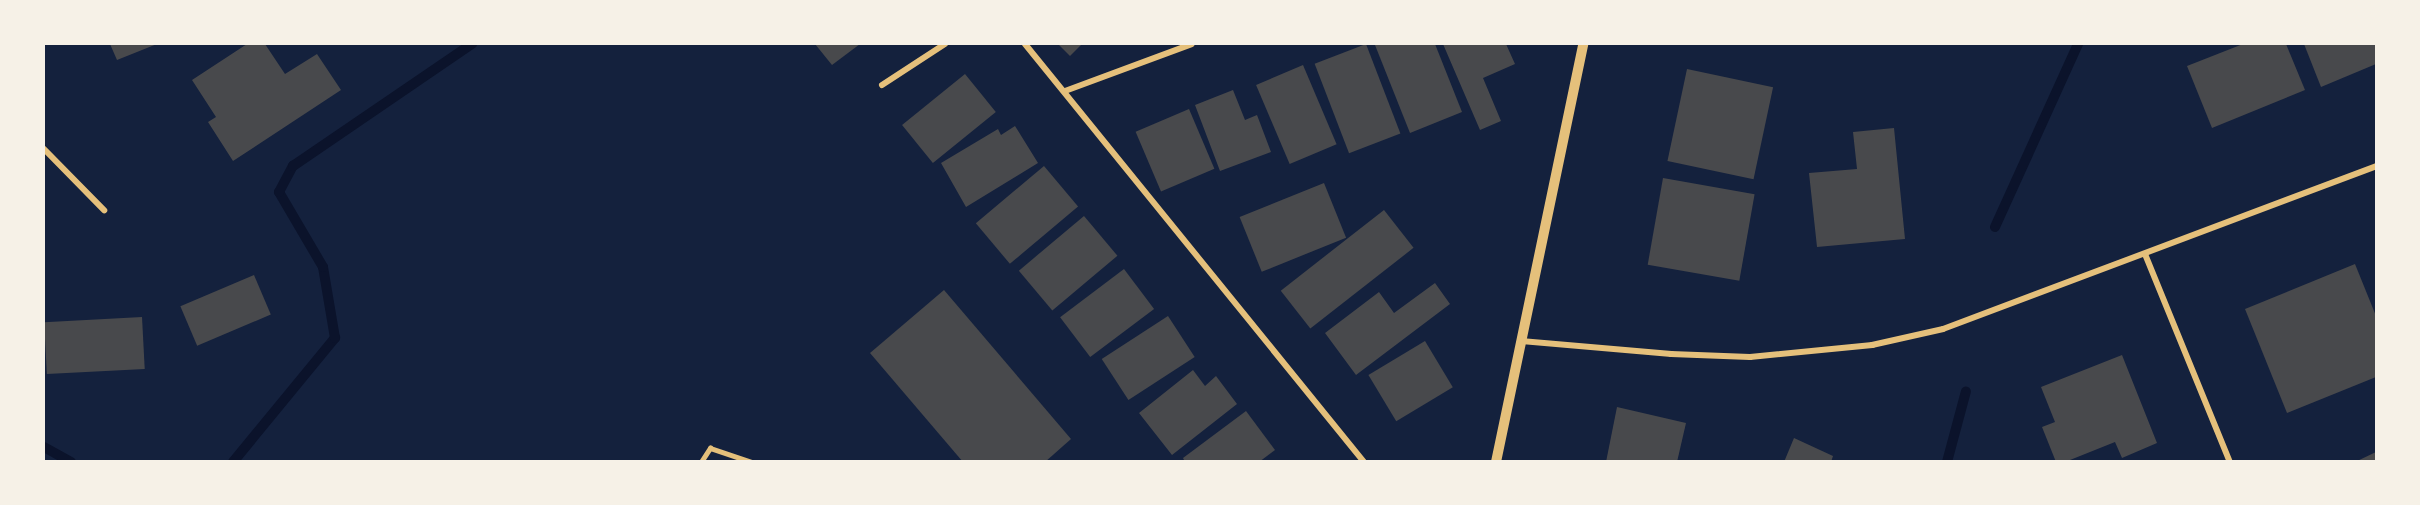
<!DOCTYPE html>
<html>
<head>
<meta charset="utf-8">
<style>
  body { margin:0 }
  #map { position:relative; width:2420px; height:505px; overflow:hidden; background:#14213d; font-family:"Roboto Serif",serif }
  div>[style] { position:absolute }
  .stream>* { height:10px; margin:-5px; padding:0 5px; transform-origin:5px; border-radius:5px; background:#0b132b }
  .building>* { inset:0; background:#48494c; transform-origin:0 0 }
  .service>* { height:4.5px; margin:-2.25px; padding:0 2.25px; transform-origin:2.25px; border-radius:2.25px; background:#e5c07b }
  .minor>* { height:6px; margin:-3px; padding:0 3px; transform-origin:3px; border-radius:3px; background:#e5c07b }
  .tertiary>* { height:10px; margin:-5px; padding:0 5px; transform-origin:5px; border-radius:5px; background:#e5c07b }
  span { translate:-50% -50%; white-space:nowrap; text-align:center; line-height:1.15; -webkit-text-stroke:6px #f6f1e7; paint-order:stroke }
  .frame { position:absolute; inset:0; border:45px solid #f6f1e7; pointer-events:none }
</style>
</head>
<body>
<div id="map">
  <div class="stream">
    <i style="left:1995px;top:227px;width:201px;rotate:-65.6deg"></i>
    <i style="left:44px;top:447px;width:31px;rotate:29deg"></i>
    <i style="left:233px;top:462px;width:161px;rotate:-50.6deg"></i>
    <i style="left:335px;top:338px;width:72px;rotate:-99.6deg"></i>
    <i style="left:323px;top:267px;width:87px;rotate:-120.4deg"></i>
    <i style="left:279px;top:192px;width:30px;rotate:-62deg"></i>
    <i style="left:293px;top:166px;width:217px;rotate:-34.3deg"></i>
    <i style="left:1947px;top:462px;width:73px;rotate:-75deg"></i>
  </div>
  <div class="building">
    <i style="clip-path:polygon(110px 44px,157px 44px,117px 60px)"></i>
    <i style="clip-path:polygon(247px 44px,265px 44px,285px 74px,317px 54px,341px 90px,233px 161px,208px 122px,216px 117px,192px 80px)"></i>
    <i style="clip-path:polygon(815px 44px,860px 44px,832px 65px)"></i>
    <i style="clip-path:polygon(1058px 44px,1082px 44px,1070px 56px)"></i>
    <i style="left:1366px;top:44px;width:96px;height:55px;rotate:69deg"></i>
    <i style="clip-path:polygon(1378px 44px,1435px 44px,1462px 112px,1410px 133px,1375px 45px)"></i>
    <i style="clip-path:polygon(1443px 44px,1506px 44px,1515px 64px,1483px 78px,1501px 121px,1480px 130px)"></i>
    <i style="clip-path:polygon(2243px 44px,2286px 44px,2305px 90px,2212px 128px,2187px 66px)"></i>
    <i style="clip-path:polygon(2304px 44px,2376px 44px,2376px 64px,2321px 87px)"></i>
    <i style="left:1303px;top:65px;width:86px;height:51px;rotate:67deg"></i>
    <i style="left:1687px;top:69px;width:88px;height:94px;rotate:12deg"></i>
    <i style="left:965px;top:74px;width:49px;height:81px;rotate:51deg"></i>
    <i style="clip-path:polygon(1233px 90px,1245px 120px,1257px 115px,1271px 152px,1220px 171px,1195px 105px)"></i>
    <i style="left:1189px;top:109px;width:65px;height:58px;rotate:67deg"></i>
    <i style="clip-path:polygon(1015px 126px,1038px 163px,966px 207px,941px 163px,998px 129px,1001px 135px)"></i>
    <i style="clip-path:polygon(1894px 128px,1905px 239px,1817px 247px,1809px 173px,1857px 169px,1853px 132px)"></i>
    <i style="left:1044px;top:166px;width:53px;height:89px;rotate:50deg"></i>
    <i style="left:1663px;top:178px;width:93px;height:88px;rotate:10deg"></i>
    <i style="left:1324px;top:183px;width:59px;height:91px;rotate:68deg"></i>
    <i style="left:1384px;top:210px;width:48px;height:131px;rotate:52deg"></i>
    <i style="left:1084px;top:216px;width:52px;height:85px;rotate:50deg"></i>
    <i style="clip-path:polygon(2355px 264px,2376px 316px,2376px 377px,2287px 413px,2245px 309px)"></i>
    <i style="left:1124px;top:269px;width:50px;height:80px;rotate:53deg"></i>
    <i style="left:254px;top:275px;width:43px;height:80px;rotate:67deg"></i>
    <i style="clip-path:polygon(1435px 283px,1450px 304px,1356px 375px,1325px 333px,1379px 292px,1394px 313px)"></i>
    <i style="clip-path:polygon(944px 290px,1071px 439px,1045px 462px,963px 462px,870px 353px)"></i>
    <i style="left:1168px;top:316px;width:49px;height:79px;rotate:57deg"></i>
    <i style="left:142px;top:317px;width:52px;height:98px;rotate:87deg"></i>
    <i style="left:1425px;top:341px;width:54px;height:66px;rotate:59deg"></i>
    <i style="clip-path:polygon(2122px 355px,2157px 443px,2122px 458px,2115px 442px,2065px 462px,2056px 462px,2042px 427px,2055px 422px,2041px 387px)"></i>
    <i style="clip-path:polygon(1193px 370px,1205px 386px,1216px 376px,1237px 404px,1172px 455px,1139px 413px)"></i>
    <i style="clip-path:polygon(1617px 407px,1686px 423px,1677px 462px,1606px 462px)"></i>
    <i style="clip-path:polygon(1246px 411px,1275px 450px,1259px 462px,1185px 462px,1183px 458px)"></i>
    <i style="clip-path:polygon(1794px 438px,1833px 456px,1831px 462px,1784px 462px)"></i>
    <i style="clip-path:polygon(2376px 452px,2376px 462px,2355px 462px)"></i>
  </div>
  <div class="service">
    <i style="left:701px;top:462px;width:17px;rotate:-57deg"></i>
    <i style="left:710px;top:448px;width:44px;rotate:18.4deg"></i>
  </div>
  <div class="minor">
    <i style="left:1025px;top:44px;width:538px;rotate:50.96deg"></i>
    <i style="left:882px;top:85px;width:75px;rotate:-33.1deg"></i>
    <i style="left:1065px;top:91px;width:135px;rotate:-20.3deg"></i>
    <i style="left:44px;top:149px;width:86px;rotate:45.5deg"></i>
    <i style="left:2145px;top:254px;width:225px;rotate:67.8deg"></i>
    <i style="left:1522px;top:341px;width:150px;rotate:5deg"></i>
    <i style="left:1671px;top:354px;width:79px;rotate:2.2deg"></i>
    <i style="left:1750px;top:357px;width:123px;rotate:-5.6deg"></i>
    <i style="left:1872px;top:345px;width:73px;rotate:-12.7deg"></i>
    <i style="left:1943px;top:329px;width:463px;rotate:-20.6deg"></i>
  </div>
  <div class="tertiary">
    <i style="left:1496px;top:462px;width:427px;rotate:-78.2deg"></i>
  </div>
  <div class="frame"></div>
</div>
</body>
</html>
